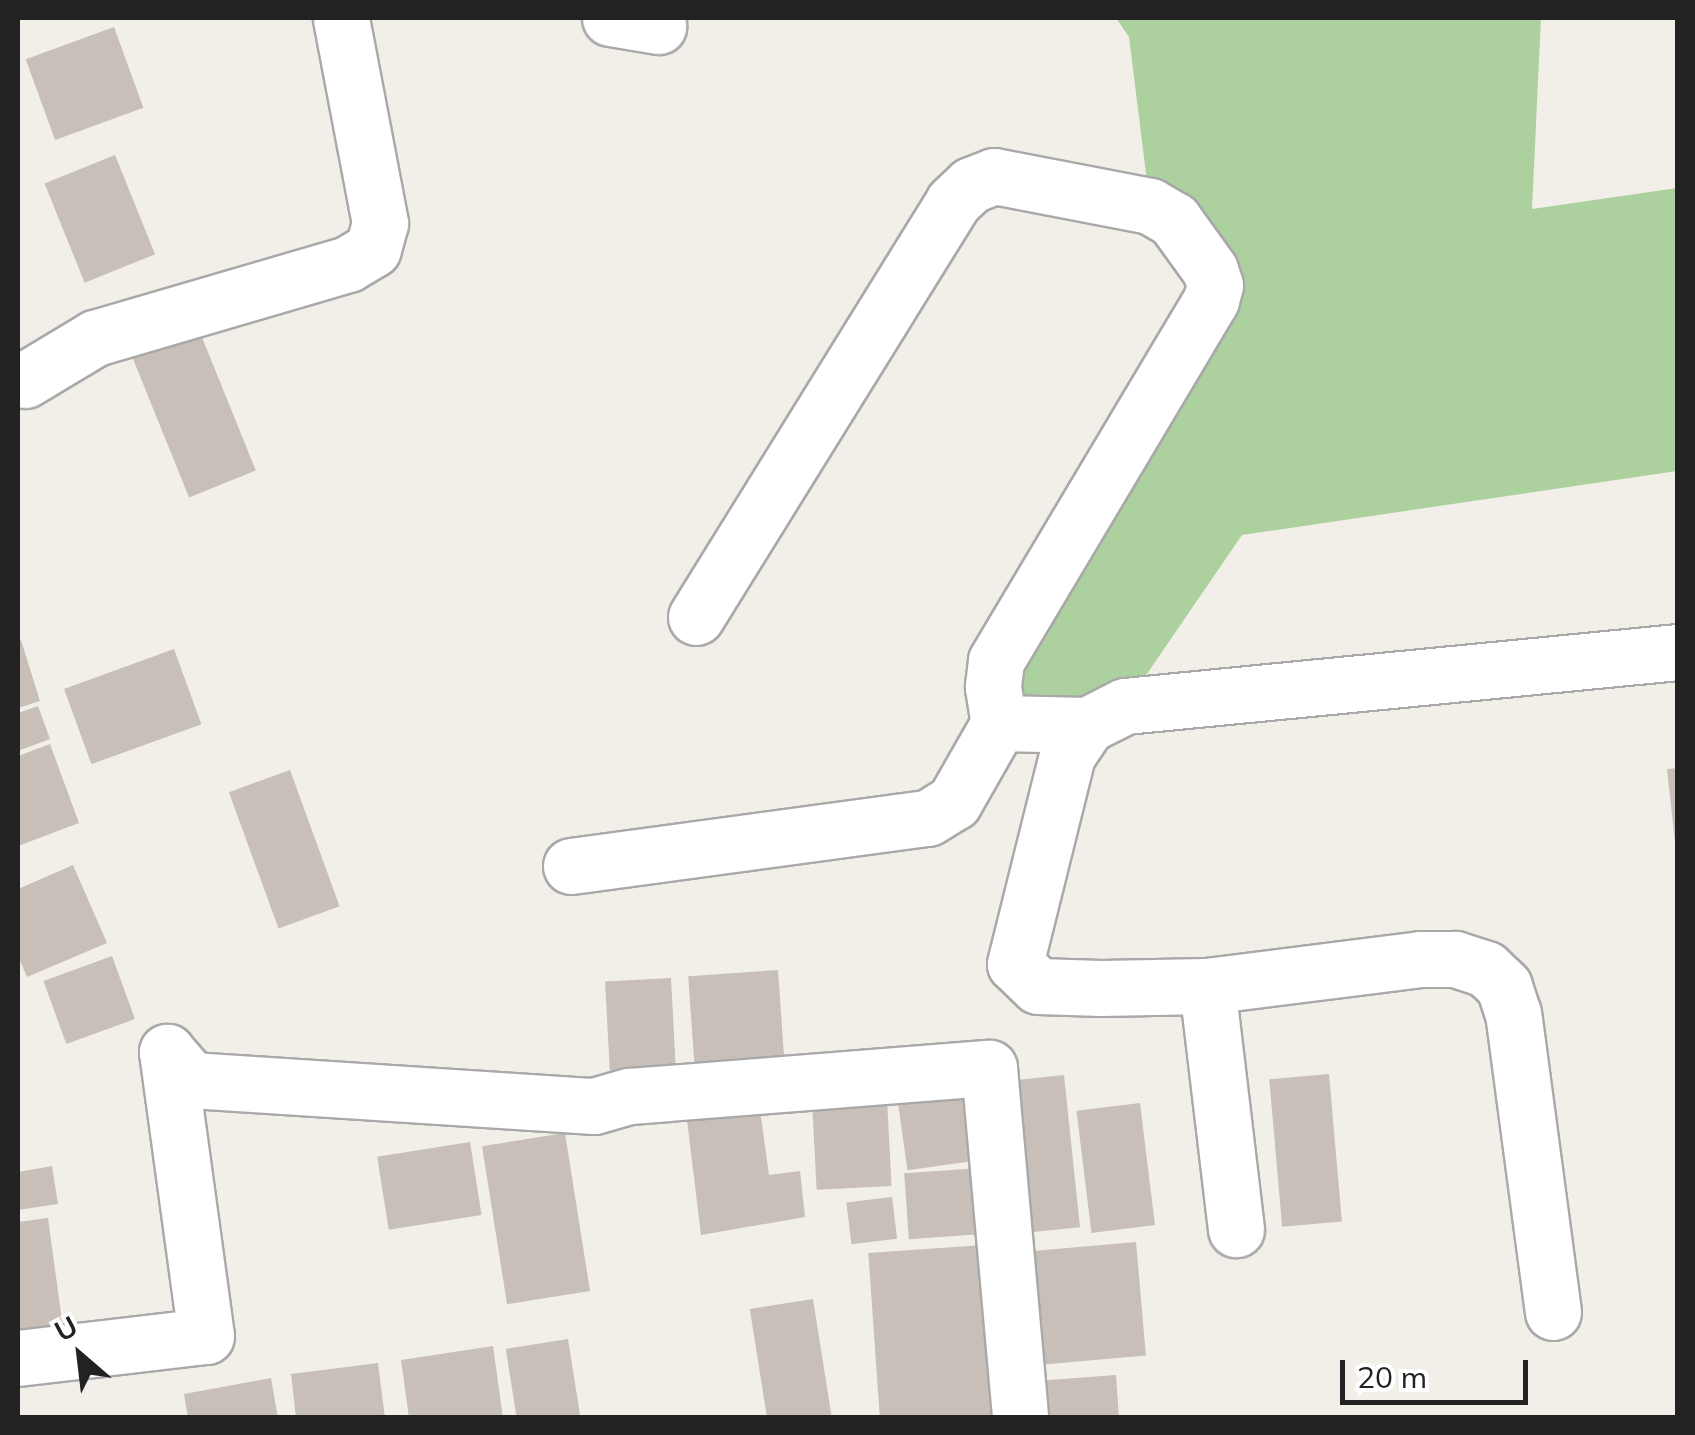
<!DOCTYPE html>
<html>
<head>
<meta charset="utf-8">
<style>
  body { margin:0 }
  #map { position:relative; width:1695px; height:1435px; overflow:hidden; background:#f2efe9; font-family:Mulish,sans-serif }
  div>[style] { position:absolute }
  .forest>* { inset:0; background:#add19e }
  .building>* { inset:0; background:#c7bfb8; transform-origin:0 0 }
  .roads { filter:drop-shadow(2px 0 #a9a9a9) drop-shadow(-2px 0 #a9a9a9) drop-shadow(0 2px #a9a9a9) drop-shadow(0 -2px #a9a9a9) }
  .minor>* { height:55px; margin:-27.5px; padding:0 27.5px; transform-origin:27.5px; border-radius:27.5px; background:#fff }
  span { translate:-50% -50%; white-space:nowrap; text-align:center; line-height:1.15; -webkit-text-stroke:8px #fff; paint-order:stroke }
  .frame { position:absolute; inset:0; border:20px solid #222; pointer-events:none }
  .north { position:absolute; left:30px; top:1305px; width:100px; height:100px; -webkit-text-stroke:8px #fff; paint-order:stroke; rotate:332deg; font-size:28px; font-weight:700; line-height:40px; text-align:center; color:#222 }
  .north::after { content:''; display:block; margin:auto; width:35px; height:45px; background:#222; clip-path:polygon(50% 0,100% 100%,50% 72%,0 100%) }
  .scale { position:absolute; left:1340px; top:1360px; width:188px; height:45px; box-sizing:border-box; border:5px solid #222; border-top:0; padding-left:12px; font-size:30px; line-height:35px; white-space:nowrap; color:#222; -webkit-text-stroke:8px #fff; paint-order:stroke }
</style>
</head>
<body>
<div id="map">
  <div class="forest">
    <i style="clip-path:polygon(1116px 18px,1541px 18px,1532px 209px,1677px 188px,1677px 471px,1242px 535px,1125px 706px,999px 723px,996px 661px,1210px 300px,1150px 206px,1129px 37px)"></i>
  </div>
  <div class="building">
    <i style="left:114px;top:27px;width:86px;height:94px;rotate:70deg"></i>
    <i style="left:115px;top:155px;width:107px;height:76px;rotate:68deg"></i>
    <i style="left:197px;top:325px;width:157px;height:72px;rotate:68deg"></i>
    <i style="clip-path:polygon(21px 640px,40px 701px,18px 708px,18px 641px)"></i>
    <i style="left:174px;top:649px;width:80px;height:117px;rotate:70deg"></i>
    <i style="clip-path:polygon(38px 706px,50px 739px,18px 751px,18px 713px)"></i>
    <i style="clip-path:polygon(50px 744px,79px 823px,18px 846px,18px 756px)"></i>
    <i style="clip-path:polygon(1678px 768px,1678px 842px,1675px 842px,1667px 769px)"></i>
    <i style="left:290px;top:770px;width:145px;height:65px;rotate:70deg"></i>
    <i style="clip-path:polygon(73px 865px,107px 943px,27px 977px,18px 956px,18px 889px)"></i>
    <i style="left:112px;top:956px;width:67px;height:73px;rotate:70deg"></i>
    <i style="left:778px;top:970px;width:94px;height:90px;rotate:86deg"></i>
    <i style="left:671px;top:978px;width:89px;height:66px;rotate:87deg"></i>
    <i style="left:1329px;top:1074px;width:148px;height:60px;rotate:85deg"></i>
    <i style="left:1064px;top:1075px;width:153px;height:64px;rotate:84deg"></i>
    <i style="left:983px;top:1090px;width:69px;height:86px;rotate:82deg"></i>
    <i style="left:887px;top:1099px;width:87px;height:75px;rotate:87deg"></i>
    <i style="clip-path:polygon(759px 1102px,769px 1175px,800px 1171px,805px 1217px,701px 1235px,686px 1112px)"></i>
    <i style="left:1140px;top:1103px;width:123px;height:64px;rotate:83deg"></i>
    <i style="left:565px;top:1133px;width:160px;height:84px;rotate:81deg"></i>
    <i style="left:470px;top:1142px;width:74px;height:94px;rotate:81deg"></i>
    <i style="clip-path:polygon(52px 1166px,58px 1204px,18px 1210px,18px 1172px)"></i>
    <i style="left:995px;top:1167px;width:66px;height:91px;rotate:86deg"></i>
    <i style="left:892px;top:1197px;width:42px;height:46px;rotate:83deg"></i>
    <i style="clip-path:polygon(48px 1218px,64px 1335px,18px 1342px,18px 1222px)"></i>
    <i style="left:1136px;top:1242px;width:114px;height:125px;rotate:85deg"></i>
    <i style="left:997px;top:1244px;width:174px;height:129px;rotate:86deg"></i>
    <i style="left:813px;top:1299px;width:119px;height:64px;rotate:81deg"></i>
    <i style="left:568px;top:1339px;width:80px;height:63px;rotate:81deg"></i>
    <i style="clip-path:polygon(493px 1346px,503px 1418px,409px 1418px,401px 1360px)"></i>
    <i style="clip-path:polygon(378px 1363px,385px 1418px,296px 1418px,291px 1374px)"></i>
    <i style="clip-path:polygon(1116px 1375px,1119px 1418px,1025px 1418px,1022px 1382px)"></i>
    <i style="clip-path:polygon(271px 1378px,278px 1418px,188px 1418px,184px 1394px)"></i>
  </div>
  <div class="roads">
    <div class="minor">
      <i style="left:610px;top:18px;width:49px;rotate:9.5deg"></i>
      <i style="left:25px;top:380px;width:82px;rotate:-31deg"></i>
      <i style="left:95px;top:338px;width:264px;rotate:-16.3deg"></i>
      <i style="left:348px;top:264px;width:29px;rotate:-31deg"></i>
      <i style="left:373px;top:249px;width:27px;rotate:-75deg"></i>
      <i style="left:380px;top:223px;width:209px;rotate:-100.8deg"></i>
      <i style="left:696px;top:617px;width:488px;rotate:-58.2deg"></i>
      <i style="left:953px;top:202px;width:25px;rotate:-43deg"></i>
      <i style="left:971px;top:185px;width:25px;rotate:-21deg"></i>
      <i style="left:994px;top:176px;width:159px;rotate:10.9deg"></i>
      <i style="left:1150px;top:206px;width:28px;rotate:30deg"></i>
      <i style="left:1174px;top:220px;width:62px;rotate:54.2deg"></i>
      <i style="left:1210px;top:270px;width:16px;rotate:72deg"></i>
      <i style="left:1215px;top:285px;width:16px;rotate:105deg"></i>
      <i style="left:1211px;top:300px;width:420px;rotate:120.8deg"></i>
      <i style="left:996px;top:661px;width:26px;rotate:97deg"></i>
      <i style="left:993px;top:687px;width:36px;rotate:81deg"></i>
      <i style="left:999px;top:723px;width:88px;rotate:1.3deg"></i>
      <i style="left:571px;top:866px;width:360px;rotate:-7.7deg"></i>
      <i style="left:928px;top:818px;width:31px;rotate:-32deg"></i>
      <i style="left:954px;top:802px;width:91px;rotate:-60.3deg"></i>
      <i style="left:1207px;top:986px;width:245px;rotate:83.2deg"></i>
      <i style="left:1553px;top:1312px;width:301px;rotate:-97.6deg"></i>
      <i style="left:1513px;top:1014px;width:29px;rotate:-108deg"></i>
      <i style="left:1504px;top:986px;width:25px;rotate:-137deg"></i>
      <i style="left:1486px;top:969px;width:33px;rotate:-162deg"></i>
      <i style="left:1455px;top:959px;width:34px;rotate:180deg"></i>
      <i style="left:1421px;top:959px;width:216px;rotate:172.8deg"></i>
      <i style="left:1207px;top:986px;width:106px;rotate:178.9deg"></i>
      <i style="left:1101px;top:988px;width:63px;rotate:-178.2deg"></i>
      <i style="left:1038px;top:986px;width:32px;rotate:-136deg"></i>
      <i style="left:1015px;top:964px;width:215px;rotate:-76deg"></i>
      <i style="left:1067px;top:755px;width:36px;rotate:-56deg"></i>
      <i style="left:1087px;top:725px;width:42px;rotate:-26.6deg"></i>
      <i style="left:1125px;top:706px;width:556px;rotate:-5.58deg"></i>
      <i style="left:18px;top:1358px;width:189px;rotate:-6.7deg"></i>
      <i style="left:206px;top:1336px;width:287px;rotate:-97.8deg"></i>
      <i style="left:167px;top:1052px;width:37px;rotate:49deg"></i>
      <i style="left:191px;top:1080px;width:404px;rotate:3.7deg"></i>
      <i style="left:594px;top:1106px;width:37px;rotate:-16deg"></i>
      <i style="left:630px;top:1096px;width:360px;rotate:-4.5deg"></i>
      <i style="left:989px;top:1068px;width:351px;rotate:84.9deg"></i>
    </div>
  </div>
  <div class="frame"></div>
  <div class="north">U</div>
  <div class="scale">20 m</div>
</div>
</body>
</html>
